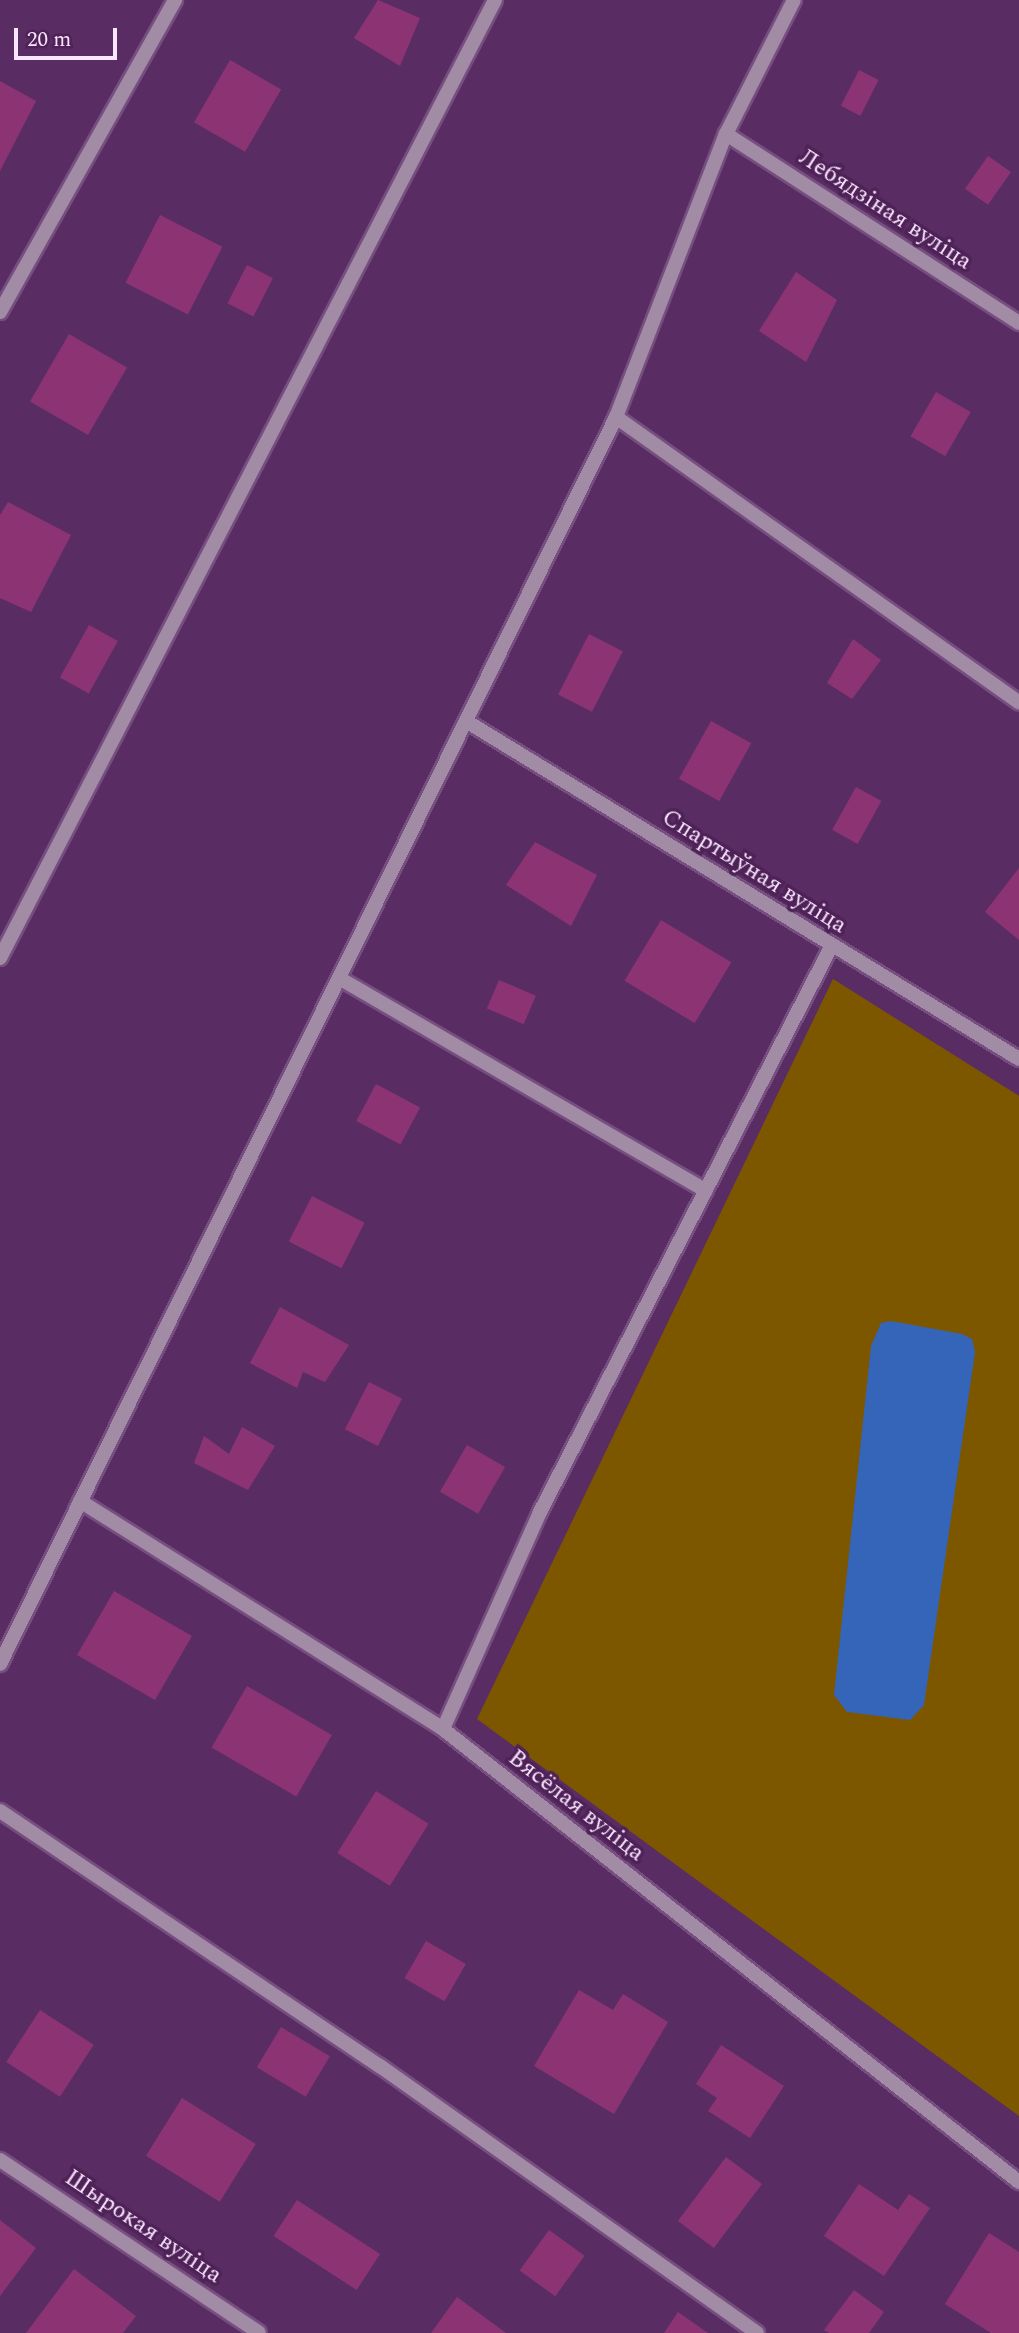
<!DOCTYPE html>
<html>
<head>
<meta charset="utf-8">
<style>
  body { margin:0 }
  #map { position:relative; width:1019px; height:2333px; overflow:hidden; background:#592d63; font-family:Spectral,serif }
  div>[style] { position:absolute }
  .green>* { inset:0; background:#7c5700 }
  .water>* { inset:0; background:#3465b8 }
  .building>* { inset:0; background:#8c3473; transform-origin:0 0 }
  .roads { filter:drop-shadow(2px 0 #764e7f) drop-shadow(-2px 0 #764e7f) drop-shadow(0 2px #764e7f) drop-shadow(0 -2px #764e7f) }
  .lane>* { height:14px; margin:-7px; padding:0 7px; transform-origin:7px; border-radius:7px; background:#a18ba5 }
  .street>* { height:14px; margin:-7px; padding:0 7px; transform-origin:7px; border-radius:7px; background:#a18ba5 }
  span { translate:-50% -50%; white-space:nowrap; text-align:center; line-height:1.15; -webkit-text-stroke:7px #4e2257; paint-order:stroke }
  .street-label { font-size:24px; color:#fae5ff }
  .scale { position:absolute; left:14px; top:28px; width:103px; height:32px; box-sizing:border-box; border:4px solid #fae5ff; border-top:0; padding-left:9px; font-size:21px; line-height:24px; white-space:nowrap; color:#fae5ff; -webkit-text-stroke:5px #4e2257; paint-order:stroke }
</style>
</head>
<body>
<div id="map">
  <div class="green">
    <i style="clip-path:polygon(833px 979px,1019px 1096px,1019px 2116px,477px 1719px)"></i>
  </div>
  <div class="water">
    <i style="clip-path:polygon(891px 1321px,962px 1334px,972px 1339px,975px 1352px,924px 1705px,910px 1720px,847px 1712px,834px 1695px,871px 1346px,881px 1323px)"></i>
  </div>
  <div class="building">
    <i style="clip-path:polygon(378px 0,420px 18px,400px 66px,354px 38px)"></i>
    <i style="left:230px;top:60px;width:59px;height:72px;rotate:30deg"></i>
    <i style="left:859px;top:70px;width:22px;height:40px;rotate:27deg"></i>
    <i style="clip-path:polygon(0 81px,36px 101px,0 171px)"></i>
    <i style="left:988px;top:156px;width:28px;height:40px;rotate:35deg"></i>
    <i style="left:160px;top:215px;width:70px;height:76px;rotate:27deg"></i>
    <i style="left:247px;top:265px;width:29px;height:43px;rotate:27deg"></i>
    <i style="clip-path:polygon(796px 272px,837px 300px,806px 362px,759px 331px)"></i>
    <i style="left:69px;top:334px;width:67px;height:78px;rotate:30deg"></i>
    <i style="left:936px;top:392px;width:40px;height:51px;rotate:30deg"></i>
    <i style="clip-path:polygon(8px 502px,71px 535px,31px 612px,0 598px,0 515px)"></i>
    <i style="left:89px;top:625px;width:33px;height:60px;rotate:29deg"></i>
    <i style="left:589px;top:634px;width:38px;height:68px;rotate:27deg"></i>
    <i style="clip-path:polygon(853px 639px,881px 660px,852px 699px,827px 683px)"></i>
    <i style="left:711px;top:721px;width:46px;height:66px;rotate:29deg"></i>
    <i style="left:856px;top:787px;width:29px;height:49px;rotate:29deg"></i>
    <i style="clip-path:polygon(535px 842px,597px 875px,571px 926px,506px 885px)"></i>
    <i style="clip-path:polygon(1019px 868px,1019px 940px,985px 912px)"></i>
    <i style="left:661px;top:920px;width:82px;height:71px;rotate:31deg"></i>
    <i style="left:499px;top:980px;width:40px;height:31px;rotate:23deg"></i>
    <i style="left:376px;top:1084px;width:50px;height:42px;rotate:28deg"></i>
    <i style="left:312px;top:1196px;width:59px;height:51px;rotate:27deg"></i>
    <i style="clip-path:polygon(280px 1307px,349px 1345px,325px 1382px,303px 1372px,297px 1388px,250px 1363px)"></i>
    <i style="left:369px;top:1382px;width:37px;height:53px;rotate:27deg"></i>
    <i style="clip-path:polygon(242px 1427px,275px 1446px,248px 1490px,194px 1463px,204px 1436px,229px 1454px)"></i>
    <i style="left:467px;top:1445px;width:44px;height:54px;rotate:30deg"></i>
    <i style="left:114px;top:1591px;width:90px;height:74px;rotate:30deg"></i>
    <i style="left:247px;top:1686px;width:98px;height:71px;rotate:30deg"></i>
    <i style="left:376px;top:1791px;width:62px;height:73px;rotate:32deg"></i>
    <i style="left:426px;top:1941px;width:46px;height:43px;rotate:30deg"></i>
    <i style="clip-path:polygon(579px 1990px,613px 2010px,623px 1994px,668px 2022px,614px 2114px,534px 2066px)"></i>
    <i style="left:40px;top:2010px;width:64px;height:62px;rotate:33deg"></i>
    <i style="left:281px;top:2027px;width:57px;height:47px;rotate:31deg"></i>
    <i style="clip-path:polygon(721px 2045px,784px 2086px,750px 2138px,708px 2111px,717px 2098px,696px 2084px)"></i>
    <i style="left:182px;top:2098px;width:87px;height:68px;rotate:32deg"></i>
    <i style="left:726px;top:2157px;width:45px;height:80px;rotate:37deg"></i>
    <i style="clip-path:polygon(859px 2184px,898px 2210px,909px 2194px,930px 2208px,884px 2276px,824px 2236px)"></i>
    <i style="left:297px;top:2200px;width:99px;height:43px;rotate:33deg"></i>
    <i style="clip-path:polygon(0 2220px,36px 2248px,0 2296px)"></i>
    <i style="left:549px;top:2230px;width:44px;height:50px;rotate:36deg"></i>
    <i style="clip-path:polygon(989px 2233px,1019px 2252px,1019px 2333px,991px 2333px,945px 2304px)"></i>
    <i style="clip-path:polygon(74px 2269px,136px 2316px,123px 2333px,26px 2333px)"></i>
    <i style="clip-path:polygon(854px 2290px,884px 2312px,869px 2333px,829px 2333px,824px 2330px)"></i>
    <i style="clip-path:polygon(457px 2297px,506px 2333px,431px 2333px)"></i>
    <i style="clip-path:polygon(678px 2312px,708px 2333px,664px 2333px)"></i>
  </div>
  <div class="roads">
    <div class="lane">
      <i style="left:0;top:958px;width:1078px;rotate:-62.67deg"></i>
      <i style="left:339px;top:978px;width:424px;rotate:30.1deg"></i>
      <i style="left:443px;top:1729px;width:238px;rotate:-65.9deg"></i>
      <i style="left:540px;top:1512px;width:636px;rotate:-62.75deg"></i>
      <i style="left:0;top:1811px;width:458px;rotate:33.9deg"></i>
      <i style="left:380px;top:2066px;width:462px;rotate:35.3deg"></i>
    </div>
    <div class="street">
      <i style="left:726px;top:134px;width:349px;rotate:32.8deg"></i>
      <i style="left:0;top:312px;width:358px;rotate:-60.7deg"></i>
      <i style="left:616px;top:417px;width:494px;rotate:35.3deg"></i>
      <i style="left:466px;top:721px;width:648px;rotate:31.43deg"></i>
      <i style="left:80px;top:1501px;width:429px;rotate:32.1deg"></i>
      <i style="left:443px;top:1729px;width:733px;rotate:38.18deg"></i>
      <i style="left:0;top:1664px;width:1391px;rotate:-63.71deg"></i>
      <i style="left:616px;top:417px;width:304px;rotate:-68.8deg"></i>
      <i style="left:726px;top:134px;width:150px;rotate:-63.1deg"></i>
      <i style="left:0;top:2160px;width:311px;rotate:33.7deg"></i>
    </div>
  </div>
  <div class="street-label">
    <span style="left:885px;top:210px;rotate:33deg">Лебядзіная вуліца</span>
    <span style="left:754px;top:872px;rotate:32deg">Спартыўная вуліца</span>
    <span style="left:576px;top:1806px;rotate:38deg">Вясёлая вуліца</span>
    <span style="left:143px;top:2227px;rotate:34deg">Шырокая вуліца</span>
  </div>
  <div class="scale">20 m</div>
</div>
</body>
</html>
